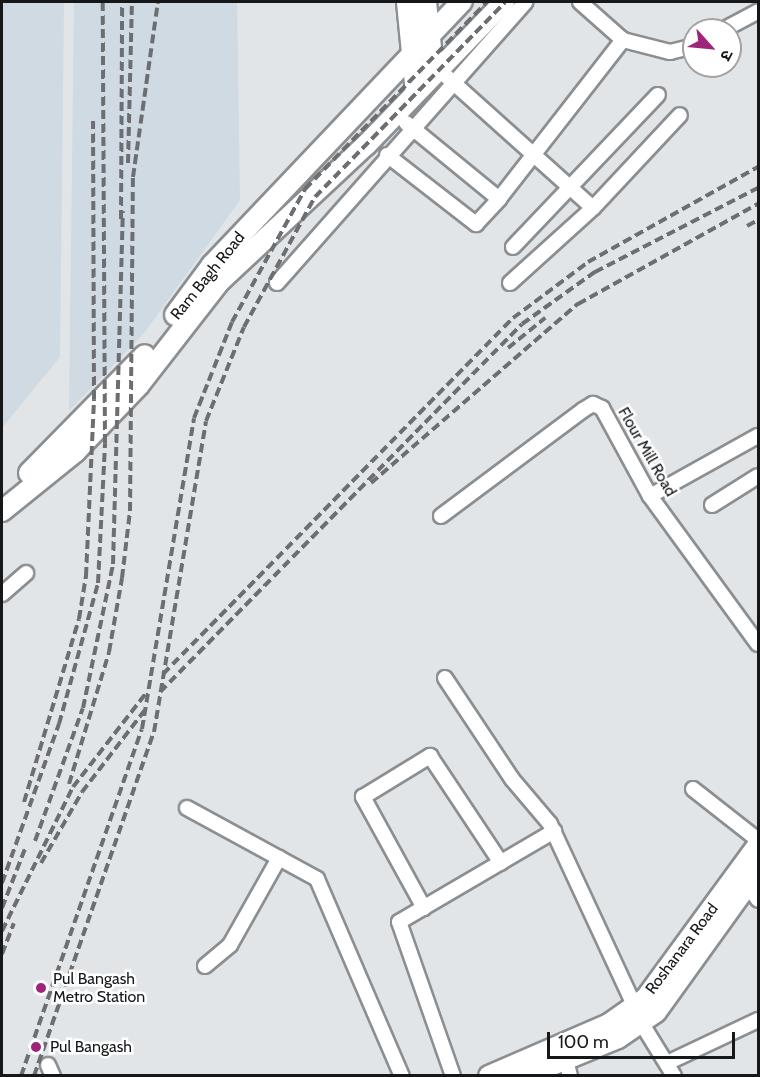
<!DOCTYPE html>
<html>
<head>
<meta charset="utf-8">
<style>
  body { margin:0 }
  #map { position:relative; width:760px; height:1077px; overflow:hidden; background:#e1e5e8; font-family:Cabin,"Noto Sans Devanagari",sans-serif }
  div>[style] { position:absolute }
  .built>* { inset:0; background:#d0dae3 }
  .roads { filter:drop-shadow(2px 0 #8b8f92) drop-shadow(-2px 0 #8b8f92) drop-shadow(0 2px #8b8f92) drop-shadow(0 -2px #8b8f92) }
  .street>* { height:14px; margin:-7px; padding:0 7px; transform-origin:7px; border-radius:7px; background:#fff }
  .secondary>* { height:20px; margin:-10px; padding:0 10px; transform-origin:10px; border-radius:10px; background:#fff }
  .rail>* { height:4px; margin-top:-2px; transform-origin:0; background:repeating-linear-gradient(90deg,#6c6e71 0 9px,transparent 0 13.5px) }
  .dots>* { width:16px; height:16px; translate:-50% -50%; box-sizing:border-box; border:3px solid #fff; border-radius:50% }
  span { translate:-50% -50%; white-space:nowrap; text-align:center; line-height:1.15; -webkit-text-stroke:5px #fff; paint-order:stroke }
  .street-label { font-size:16px; color:#161719 }
  .poi-label { font-size:16px; color:#161719 }
  .left { translate:0 -50%; text-align:left }
  .frame { position:absolute; inset:0; border:3px solid #161719; pointer-events:none }
  .north { position:absolute; left:682px; top:18px; width:60px; height:60px; box-sizing:border-box; background:#fff; border:2px solid #a2a2a3; border-radius:50%; rotate:117deg; font-size:16px; font-weight:700; line-height:24px; text-align:center; color:#161719 }
  .north::after { content:''; display:block; margin:auto; width:21px; height:27px; background:#9f257c; clip-path:polygon(50% 0,100% 100%,50% 72%,0 100%) }
  .scale { position:absolute; left:547px; top:1032px; width:188px; height:27px; box-sizing:border-box; border:3px solid #161719; border-top:0; padding-left:8px; font-size:18px; line-height:21px; white-space:nowrap; color:#161719; -webkit-text-stroke:4px #fff; paint-order:stroke }
</style>
</head>
<body>
<div id="map">
  <div class="built">
    <i style="clip-path:polygon(2px 2px,64px 2px,60px 357px,2px 428px)"></i>
    <i style="clip-path:polygon(74px 2px,237px 2px,240px 200px,145px 332px,69px 411px)"></i>
  </div>
  <div class="roads">
    <div class="street">
      <i style="left:580px;top:2px;width:57px;rotate:41.5deg"></i>
      <i style="left:623px;top:40px;width:49px;rotate:14.3deg"></i>
      <i style="left:670px;top:52px;width:25px;rotate:-14deg"></i>
      <i style="left:723px;top:30px;width:40px;rotate:-28deg"></i>
      <i style="left:447px;top:77px;width:196px;rotate:41.9deg"></i>
      <i style="left:387px;top:155px;width:113px;rotate:37.8deg"></i>
      <i style="left:476px;top:224px;width:34px;rotate:-47deg"></i>
      <i style="left:499px;top:199px;width:120px;rotate:-140.7deg"></i>
      <i style="left:499px;top:199px;width:202px;rotate:-52.1deg"></i>
      <i style="left:513px;top:247px;width:210px;rotate:-46.4deg"></i>
      <i style="left:277px;top:283px;width:375px;rotate:-48.5deg"></i>
      <i style="left:510px;top:283px;width:112px;rotate:-42.1deg"></i>
      <i style="left:593px;top:208px;width:127px;rotate:-46.9deg"></i>
      <i style="left:650px;top:496px;width:124px;rotate:-29.1deg"></i>
      <i style="left:712px;top:505px;width:54px;rotate:-32.2deg"></i>
      <i style="left:441px;top:516px;width:177px;rotate:-36.7deg"></i>
      <i style="left:583px;top:410px;width:12px;rotate:-31deg"></i>
      <i style="left:593px;top:404px;width:10px;rotate:24deg"></i>
      <i style="left:602px;top:408px;width:100px;rotate:61.4deg"></i>
      <i style="left:650px;top:496px;width:183px;rotate:53.9deg"></i>
      <i style="left:2px;top:594px;width:32px;rotate:-41deg"></i>
      <i style="left:445px;top:678px;width:121px;rotate:56.4deg"></i>
      <i style="left:512px;top:779px;width:59px;rotate:49.8deg"></i>
      <i style="left:550px;top:824px;width:202px;rotate:65.1deg"></i>
      <i style="left:693px;top:789px;width:83px;rotate:38.1deg"></i>
      <i style="left:187px;top:808px;width:148px;rotate:28.6deg"></i>
      <i style="left:317px;top:879px;width:215px;rotate:66.7deg"></i>
      <i style="left:748px;top:886px;width:17px;rotate:54deg"></i>
      <i style="left:424px;top:908px;width:127px;rotate:-118.8deg"></i>
      <i style="left:363px;top:797px;width:79px;rotate:-31.5deg"></i>
      <i style="left:430px;top:756px;width:128px;rotate:56.4deg"></i>
      <i style="left:205px;top:966px;width:33px;rotate:-40deg"></i>
      <i style="left:230px;top:945px;width:100px;rotate:-60.6deg"></i>
      <i style="left:642px;top:1024px;width:61px;rotate:58.4deg"></i>
      <i style="left:566px;top:1060px;width:16px;rotate:76deg"></i>
      <i style="left:667px;top:1063px;width:101px;rotate:-25.3deg"></i>
      <i style="left:48px;top:1065px;width:12px;rotate:66deg"></i>
      <i style="left:453px;top:1076px;width:163px;rotate:-109.3deg"></i>
      <i style="left:399px;top:922px;width:180px;rotate:-30.4deg"></i>
    </div>
    <div class="secondary">
      <i style="left:407px;top:2px;width:91px;rotate:84.4deg"></i>
      <i style="left:426px;top:2px;width:72px;rotate:83.7deg"></i>
      <i style="left:175px;top:315px;width:62px;rotate:-53.5deg"></i>
      <i style="left:212px;top:265px;width:363px;rotate:-46.5deg"></i>
      <i style="left:29px;top:473px;width:165px;rotate:-45.5deg"></i>
      <i style="left:2px;top:511px;width:94px;rotate:-38.9deg"></i>
      <i style="left:75px;top:452px;width:93px;rotate:-46.3deg"></i>
      <i style="left:139px;top:385px;width:132px;rotate:-52.1deg"></i>
      <i style="left:220px;top:281px;width:200px;rotate:-43deg"></i>
      <i style="left:366px;top:145px;width:199px;rotate:-46deg"></i>
      <i style="left:489px;top:1076px;width:131px;rotate:-23.4deg"></i>
      <i style="left:609px;top:1024px;width:45px;rotate:-35.1deg"></i>
      <i style="left:646px;top:998px;width:190px;rotate:-53.8deg"></i>
      <i style="left:525px;top:1076px;width:100px;rotate:-22.2deg"></i>
      <i style="left:618px;top:1038px;width:46px;rotate:-34.4deg"></i>
      <i style="left:656px;top:1012px;width:175px;rotate:-54.3deg"></i>
    </div>
  </div>
  <div class="rail">
    <i style="left:128px;top:163px;width:161px;rotate:-88.6deg"></i>
    <i style="left:121px;top:219px;width:217px;rotate:-89.7deg"></i>
    <i style="left:747px;top:226px;width:13px;rotate:-29deg"></i>
    <i style="left:508px;top:348px;width:48px;rotate:-39deg"></i>
    <i style="left:371px;top:483px;width:274px;rotate:-40.9deg"></i>
    <i style="left:578px;top:304px;width:206px;rotate:-29.1deg"></i>
    <i style="left:163px;top:674px;width:499px;rotate:-45.5deg"></i>
    <i style="left:513px;top:318px;width:94px;rotate:-36.7deg"></i>
    <i style="left:588px;top:262px;width:195px;rotate:-29.2deg"></i>
    <i style="left:160px;top:692px;width:516px;rotate:-45.47deg"></i>
    <i style="left:522px;top:324px;width:90px;rotate:-35.5deg"></i>
    <i style="left:595px;top:272px;width:183px;rotate:-27.3deg"></i>
    <i style="left:69px;top:784px;width:138px;rotate:-73.1deg"></i>
    <i style="left:109px;top:652px;width:75px;rotate:-80deg"></i>
    <i style="left:122px;top:578px;width:67px;rotate:-83.2deg"></i>
    <i style="left:130px;top:511px;width:334px;rotate:-89.5deg"></i>
    <i style="left:133px;top:177px;width:177px;rotate:-81.9deg"></i>
    <i style="left:24px;top:802px;width:191px;rotate:-73.3deg"></i>
    <i style="left:79px;top:619px;width:44px;rotate:-80.8deg"></i>
    <i style="left:86px;top:576px;width:177px;rotate:-87.4deg"></i>
    <i style="left:94px;top:399px;width:278px;rotate:-90.2deg"></i>
    <i style="left:35px;top:841px;width:141px;rotate:-70.2deg"></i>
    <i style="left:83px;top:708px;width:147px;rotate:-78.2deg"></i>
    <i style="left:113px;top:564px;width:353px;rotate:-88.4deg"></i>
    <i style="left:41px;top:863px;width:82px;rotate:-60deg"></i>
    <i style="left:82px;top:792px;width:103px;rotate:-52.5deg"></i>
    <i style="left:2px;top:883px;width:169px;rotate:-70.3deg"></i>
    <i style="left:59px;top:724px;width:146px;rotate:-74.5deg"></i>
    <i style="left:98px;top:583px;width:140px;rotate:-87.1deg"></i>
    <i style="left:105px;top:443px;width:441px;rotate:-90.3deg"></i>
    <i style="left:2px;top:908px;width:66px;rotate:-68.8deg"></i>
    <i style="left:2px;top:931px;width:161px;rotate:-63.8deg"></i>
    <i style="left:73px;top:787px;width:120px;rotate:-52.1deg"></i>
    <i style="left:2px;top:954px;width:33px;rotate:-69deg"></i>
    <i style="left:21px;top:1076px;width:367px;rotate:-70.8deg"></i>
    <i style="left:142px;top:729px;width:315px;rotate:-80.5deg"></i>
    <i style="left:194px;top:418px;width:103px;rotate:-68.4deg"></i>
    <i style="left:232px;top:322px;width:152px;rotate:-61.2deg"></i>
    <i style="left:305px;top:189px;width:261px;rotate:-45.8deg"></i>
    <i style="left:34px;top:1076px;width:364px;rotate:-70.8deg"></i>
    <i style="left:154px;top:732px;width:315px;rotate:-80.5deg"></i>
    <i style="left:206px;top:421px;width:101px;rotate:-68deg"></i>
    <i style="left:244px;top:327px;width:148px;rotate:-61.4deg"></i>
    <i style="left:315px;top:197px;width:272px;rotate:-45.7deg"></i>
  </div>
  <div class="dots">
    <i style="left:41px;top:988px;background:#9f257c"></i>
    <i style="left:36px;top:1047px;background:#9f257c"></i>
  </div>
  <div class="street-label">
    <span style="left:208px;top:276px;rotate:-51deg">Ram Bagh Road</span>
    <span style="left:647px;top:452px;rotate:60deg">Flour Mill Road</span>
    <span style="left:682px;top:949px;rotate:-53deg">Roshanara Road</span>
  </div>
  <div class="poi-label">
    <span class="left" style="left:53px;top:988px">Pul Bangash<br>Metro Station</span>
    <span class="left" style="left:50px;top:1047px">Pul Bangash</span>
  </div>
  <div class="frame"></div>
  <div class="north">उ</div>
  <div class="scale">100 m</div>
</div>
</body>
</html>
